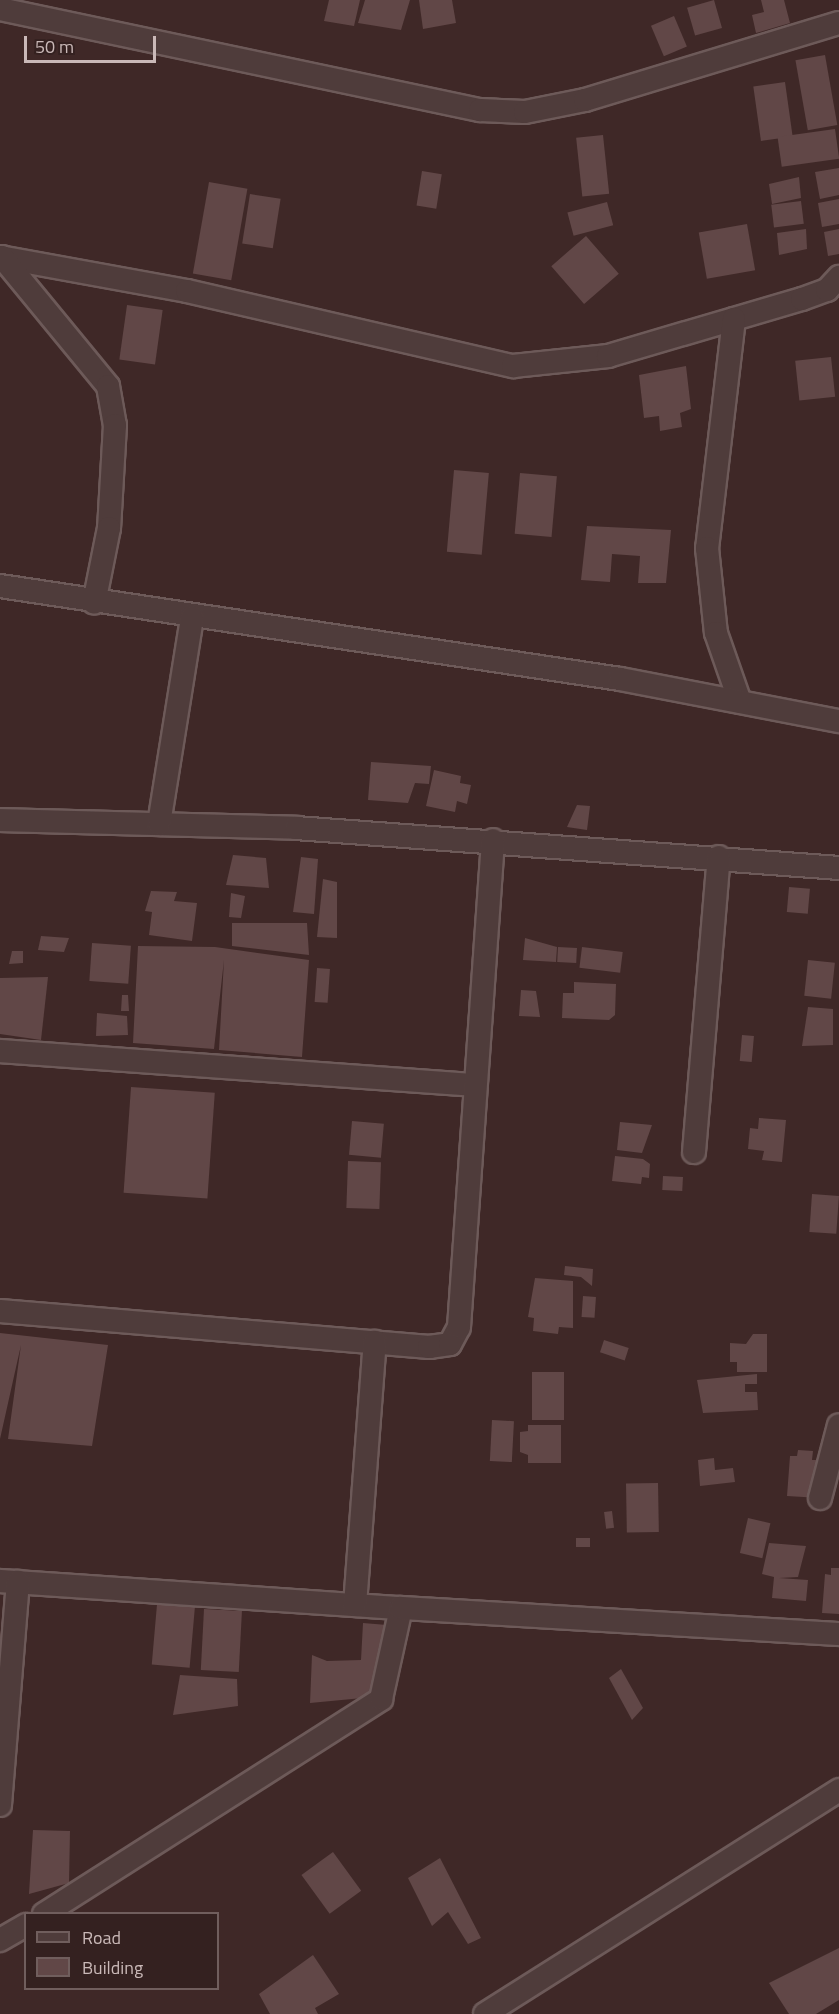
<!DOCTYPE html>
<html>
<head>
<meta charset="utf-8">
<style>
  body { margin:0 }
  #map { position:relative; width:839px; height:2014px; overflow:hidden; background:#3f2827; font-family:"Titillium Web",sans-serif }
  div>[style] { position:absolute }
  .building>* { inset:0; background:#614747; transform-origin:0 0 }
  .roads { filter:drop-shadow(2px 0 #6d5a59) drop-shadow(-2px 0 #6d5a59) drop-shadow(0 2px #6d5a59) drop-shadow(0 -2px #6d5a59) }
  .minor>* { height:22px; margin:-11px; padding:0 11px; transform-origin:11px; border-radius:11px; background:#4f3c3b }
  span { translate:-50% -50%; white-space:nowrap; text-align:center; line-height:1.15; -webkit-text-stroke:4.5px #342120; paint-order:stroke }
  .legend { position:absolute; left:24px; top:1912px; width:195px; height:78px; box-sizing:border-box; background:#342120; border:2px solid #705e5d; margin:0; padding:8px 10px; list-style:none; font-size:18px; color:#cab9b8 }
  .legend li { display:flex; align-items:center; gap:12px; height:30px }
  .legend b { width:30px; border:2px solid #705e5d }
  .scale { position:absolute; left:24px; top:36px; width:132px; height:27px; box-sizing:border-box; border:3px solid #cab9b8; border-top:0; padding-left:8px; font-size:18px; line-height:21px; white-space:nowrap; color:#cab9b8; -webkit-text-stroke:4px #342120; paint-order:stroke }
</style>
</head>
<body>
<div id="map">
  <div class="building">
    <i style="clip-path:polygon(329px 0,360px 0,354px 26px,324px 21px)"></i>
    <i style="clip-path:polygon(365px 0,410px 0,401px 30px,358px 23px)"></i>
    <i style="clip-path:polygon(419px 0,452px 0,456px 23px,423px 29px)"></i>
    <i style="left:714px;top:0;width:29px;height:28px;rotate:74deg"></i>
    <i style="clip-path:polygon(761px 0,784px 0,790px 23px,756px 33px,752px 15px,764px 12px)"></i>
    <i style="left:674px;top:16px;width:33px;height:25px;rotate:67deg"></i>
    <i style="left:825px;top:55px;width:71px;height:30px;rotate:80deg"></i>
    <i style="left:785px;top:82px;width:55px;height:32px;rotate:82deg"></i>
    <i style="left:835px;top:129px;width:30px;height:58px;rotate:82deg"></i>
    <i style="left:603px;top:135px;width:59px;height:27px;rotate:84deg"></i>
    <i style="clip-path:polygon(839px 168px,839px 195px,820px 199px,815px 172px)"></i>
    <i style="left:422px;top:171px;width:20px;height:35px;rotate:9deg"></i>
    <i style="clip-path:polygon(799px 177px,801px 198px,772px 204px,769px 184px)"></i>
    <i style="left:209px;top:182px;width:39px;height:93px;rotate:10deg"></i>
    <i style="left:250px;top:194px;width:31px;height:50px;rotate:9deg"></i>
    <i style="clip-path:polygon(839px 199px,839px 224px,822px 227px,818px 203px)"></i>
    <i style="left:801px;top:201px;width:23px;height:30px;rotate:83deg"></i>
    <i style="left:607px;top:202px;width:24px;height:41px;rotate:75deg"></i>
    <i style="left:747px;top:224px;width:47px;height:49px;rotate:80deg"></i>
    <i style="clip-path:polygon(806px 229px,807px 249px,779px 255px,777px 233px)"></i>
    <i style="clip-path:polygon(839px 229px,839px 254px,828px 256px,824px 232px)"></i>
    <i style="left:586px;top:236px;width:50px;height:46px;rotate:49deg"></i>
    <i style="left:127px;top:305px;width:36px;height:55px;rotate:8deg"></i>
    <i style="left:831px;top:357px;width:40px;height:36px;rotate:84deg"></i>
    <i style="clip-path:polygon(686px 366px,691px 409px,680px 413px,682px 427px,660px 431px,659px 416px,644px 418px,639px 375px)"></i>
    <i style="left:454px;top:470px;width:35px;height:82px;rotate:5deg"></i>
    <i style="left:520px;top:473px;width:37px;height:61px;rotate:5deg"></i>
    <i style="clip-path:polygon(587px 526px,671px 530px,666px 583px,638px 583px,640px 556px,612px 554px,610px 582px,581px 580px)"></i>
    <i style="clip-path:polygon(371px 762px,431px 766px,429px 784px,415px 783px,408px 803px,368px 800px)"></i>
    <i style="clip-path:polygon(434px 770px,461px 776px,460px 783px,471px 785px,467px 804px,457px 801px,455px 812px,426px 806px)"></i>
    <i style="clip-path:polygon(577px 805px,590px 806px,587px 830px,567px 827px)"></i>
    <i style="clip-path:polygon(233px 855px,266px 858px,269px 888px,226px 885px)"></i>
    <i style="clip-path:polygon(301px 857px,318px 859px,314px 914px,293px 912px)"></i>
    <i style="clip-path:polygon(323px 879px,337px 882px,337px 938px,317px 937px)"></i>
    <i style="left:789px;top:887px;width:21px;height:25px;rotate:5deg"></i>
    <i style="clip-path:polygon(151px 891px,177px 892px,174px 901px,197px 903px,192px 941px,149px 935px,152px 912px,145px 911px)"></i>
    <i style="clip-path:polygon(231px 893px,245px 896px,241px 918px,229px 917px)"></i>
    <i style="clip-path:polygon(232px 923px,307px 923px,309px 955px,232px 946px)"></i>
    <i style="clip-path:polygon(41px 936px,69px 938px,64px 952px,38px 950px)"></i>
    <i style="clip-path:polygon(525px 938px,557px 947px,556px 962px,523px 960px)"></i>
    <i style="left:92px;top:943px;width:39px;height:38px;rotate:4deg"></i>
    <i style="clip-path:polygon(138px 946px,215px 947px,309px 960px,302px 1057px,219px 1050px,224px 960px,214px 1049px,133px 1043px)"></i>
    <i style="left:558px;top:947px;width:19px;height:15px;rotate:3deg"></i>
    <i style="left:582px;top:947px;width:41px;height:21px;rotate:7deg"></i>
    <i style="clip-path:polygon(12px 951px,23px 951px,23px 963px,9px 964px)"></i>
    <i style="left:808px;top:960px;width:27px;height:36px;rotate:6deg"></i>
    <i style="left:317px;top:968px;width:13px;height:34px;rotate:4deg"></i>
    <i style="clip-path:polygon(48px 977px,41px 1040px,0 1034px,0 978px)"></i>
    <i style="clip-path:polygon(574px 982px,616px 984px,615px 1015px,609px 1020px,562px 1018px,563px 993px,574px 993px)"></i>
    <i style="clip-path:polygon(521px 990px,536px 991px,540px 1017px,519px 1016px)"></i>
    <i style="clip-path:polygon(122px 995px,128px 995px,129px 1011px,121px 1011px)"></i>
    <i style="clip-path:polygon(808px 1007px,833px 1009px,833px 1045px,802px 1046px)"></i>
    <i style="clip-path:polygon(97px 1013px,127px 1016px,128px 1035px,96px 1036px)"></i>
    <i style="left:742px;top:1035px;width:12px;height:26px;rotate:5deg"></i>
    <i style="left:131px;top:1087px;width:84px;height:106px;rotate:4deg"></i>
    <i style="clip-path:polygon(759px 1118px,786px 1120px,782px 1162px,762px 1160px,764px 1151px,748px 1149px,750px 1128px,758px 1129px)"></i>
    <i style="left:352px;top:1121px;width:32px;height:34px;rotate:5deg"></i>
    <i style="clip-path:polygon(620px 1122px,652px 1125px,642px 1153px,617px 1150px)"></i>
    <i style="clip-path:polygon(615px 1156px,643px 1159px,650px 1164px,649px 1178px,642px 1177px,641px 1184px,612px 1181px)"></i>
    <i style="left:348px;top:1161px;width:33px;height:47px;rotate:2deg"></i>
    <i style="left:663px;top:1176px;width:20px;height:14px;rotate:3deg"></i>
    <i style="left:812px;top:1194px;width:27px;height:38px;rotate:4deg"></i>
    <i style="clip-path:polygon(565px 1266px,593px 1269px,592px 1286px,581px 1277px,564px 1275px)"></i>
    <i style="clip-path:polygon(535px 1278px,573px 1281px,573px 1328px,559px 1327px,558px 1334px,533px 1331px,534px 1318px,528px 1317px)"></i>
    <i style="left:583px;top:1296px;width:13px;height:21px;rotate:4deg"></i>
    <i style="clip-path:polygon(0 1333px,108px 1345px,92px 1446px,8px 1439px,21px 1345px,0 1439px)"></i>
    <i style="clip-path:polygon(753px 1334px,767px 1334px,767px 1372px,737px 1372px,737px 1362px,730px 1362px,730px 1343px,746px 1344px)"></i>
    <i style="left:604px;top:1340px;width:26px;height:13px;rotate:18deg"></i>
    <i style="left:532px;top:1372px;width:32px;height:48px"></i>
    <i style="clip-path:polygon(757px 1374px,757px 1384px,745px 1384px,745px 1392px,757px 1392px,758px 1410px,703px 1413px,697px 1380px)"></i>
    <i style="left:492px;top:1420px;width:22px;height:41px;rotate:3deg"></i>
    <i style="clip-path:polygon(528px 1425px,561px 1425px,561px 1463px,528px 1463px,528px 1455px,520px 1452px,520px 1432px,528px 1431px)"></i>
    <i style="clip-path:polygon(798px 1450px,813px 1451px,812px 1460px,818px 1460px,820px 1498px,787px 1496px,790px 1456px,797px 1456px)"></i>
    <i style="clip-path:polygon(714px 1458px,715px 1470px,733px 1468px,735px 1482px,700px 1486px,698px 1460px)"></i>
    <i style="left:658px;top:1483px;width:49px;height:32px;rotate:89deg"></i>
    <i style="left:612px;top:1511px;width:17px;height:8px;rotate:83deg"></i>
    <i style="left:748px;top:1518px;width:23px;height:36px;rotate:13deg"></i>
    <i style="left:590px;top:1538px;width:9px;height:14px;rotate:90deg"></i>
    <i style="clip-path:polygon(769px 1543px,806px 1546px,798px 1577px,779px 1578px,808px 1580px,806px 1601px,772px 1598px,774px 1577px,762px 1574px)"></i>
    <i style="clip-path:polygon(831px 1568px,839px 1568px,839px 1614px,822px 1613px,825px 1574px,831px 1575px)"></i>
    <i style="left:195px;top:1606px;width:62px;height:38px;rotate:95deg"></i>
    <i style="left:204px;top:1609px;width:38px;height:61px;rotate:3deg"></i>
    <i style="clip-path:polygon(363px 1623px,387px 1625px,373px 1697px,310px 1703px,312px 1655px,327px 1661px,361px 1660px)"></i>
    <i style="clip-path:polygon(621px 1669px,643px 1708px,632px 1720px,609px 1678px)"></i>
    <i style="clip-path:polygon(180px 1675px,237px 1679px,238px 1706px,173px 1715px)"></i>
    <i style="clip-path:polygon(33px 1830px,70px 1831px,69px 1883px,29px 1894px)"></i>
    <i style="left:333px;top:1852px;width:48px;height:39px;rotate:54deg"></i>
    <i style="clip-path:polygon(440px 1858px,481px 1938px,468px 1944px,448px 1912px,432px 1926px,408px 1878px)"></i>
    <i style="clip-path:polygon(839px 1948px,839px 2000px,816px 2014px,789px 2014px,769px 1983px)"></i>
    <i style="clip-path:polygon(313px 1955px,339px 1994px,315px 2008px,318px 2014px,270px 2014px,259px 1994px)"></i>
  </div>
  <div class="roads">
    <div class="minor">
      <i style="left:0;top:9px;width:491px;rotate:11.9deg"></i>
      <i style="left:480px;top:110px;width:45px;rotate:2.5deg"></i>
      <i style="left:525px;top:112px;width:61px;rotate:-11.3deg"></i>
      <i style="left:585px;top:100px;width:265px;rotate:-16.9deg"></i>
      <i style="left:0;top:257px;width:190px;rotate:10.3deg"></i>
      <i style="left:187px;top:291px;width:335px;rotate:13deg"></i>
      <i style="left:513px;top:366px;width:96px;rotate:-6deg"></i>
      <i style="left:608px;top:356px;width:202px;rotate:-16.4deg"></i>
      <i style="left:802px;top:299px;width:27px;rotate:-20deg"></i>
      <i style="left:827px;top:290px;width:18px;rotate:-47deg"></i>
      <i style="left:2px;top:257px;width:167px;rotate:50.6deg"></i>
      <i style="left:108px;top:386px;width:40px;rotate:80deg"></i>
      <i style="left:115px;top:425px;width:103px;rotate:93.3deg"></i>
      <i style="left:109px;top:528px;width:76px;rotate:101.3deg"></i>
      <i style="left:734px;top:319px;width:231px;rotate:96.7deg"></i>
      <i style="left:707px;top:548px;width:85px;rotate:84deg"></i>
      <i style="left:716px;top:633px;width:73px;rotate:70.8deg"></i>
      <i style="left:0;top:586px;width:627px;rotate:8.53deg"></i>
      <i style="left:620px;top:679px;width:223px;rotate:10.9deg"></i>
      <i style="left:0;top:820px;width:296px;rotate:1.5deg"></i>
      <i style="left:296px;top:828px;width:544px;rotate:4.21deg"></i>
      <i style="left:159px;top:824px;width:210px;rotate:-80.9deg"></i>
      <i style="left:0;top:1051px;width:473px;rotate:4.1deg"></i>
      <i style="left:694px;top:1152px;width:296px;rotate:-85.2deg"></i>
      <i style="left:0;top:1311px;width:431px;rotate:4.8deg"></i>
      <i style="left:429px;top:1347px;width:21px;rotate:-8deg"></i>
      <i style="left:450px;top:1344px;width:19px;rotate:-62deg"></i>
      <i style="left:459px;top:1327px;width:488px;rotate:-86deg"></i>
      <i style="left:820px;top:1498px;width:75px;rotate:-75.4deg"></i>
      <i style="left:0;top:1581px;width:402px;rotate:3.9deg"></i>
      <i style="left:355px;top:1605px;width:264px;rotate:-85.7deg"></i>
      <i style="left:0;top:1805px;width:224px;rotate:-85.4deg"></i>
      <i style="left:44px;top:1914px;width:400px;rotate:-32.5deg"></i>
      <i style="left:381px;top:1699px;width:93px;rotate:-77.6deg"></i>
      <i style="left:401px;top:1608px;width:439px;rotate:3.4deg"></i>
      <i style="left:0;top:1940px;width:30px;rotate:-30deg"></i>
      <i style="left:485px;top:2014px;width:419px;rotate:-32.3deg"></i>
    </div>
  </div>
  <ul class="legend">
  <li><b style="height:8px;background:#4f3c3b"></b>Road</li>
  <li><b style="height:16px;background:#614747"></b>Building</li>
  </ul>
  <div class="scale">50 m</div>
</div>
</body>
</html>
